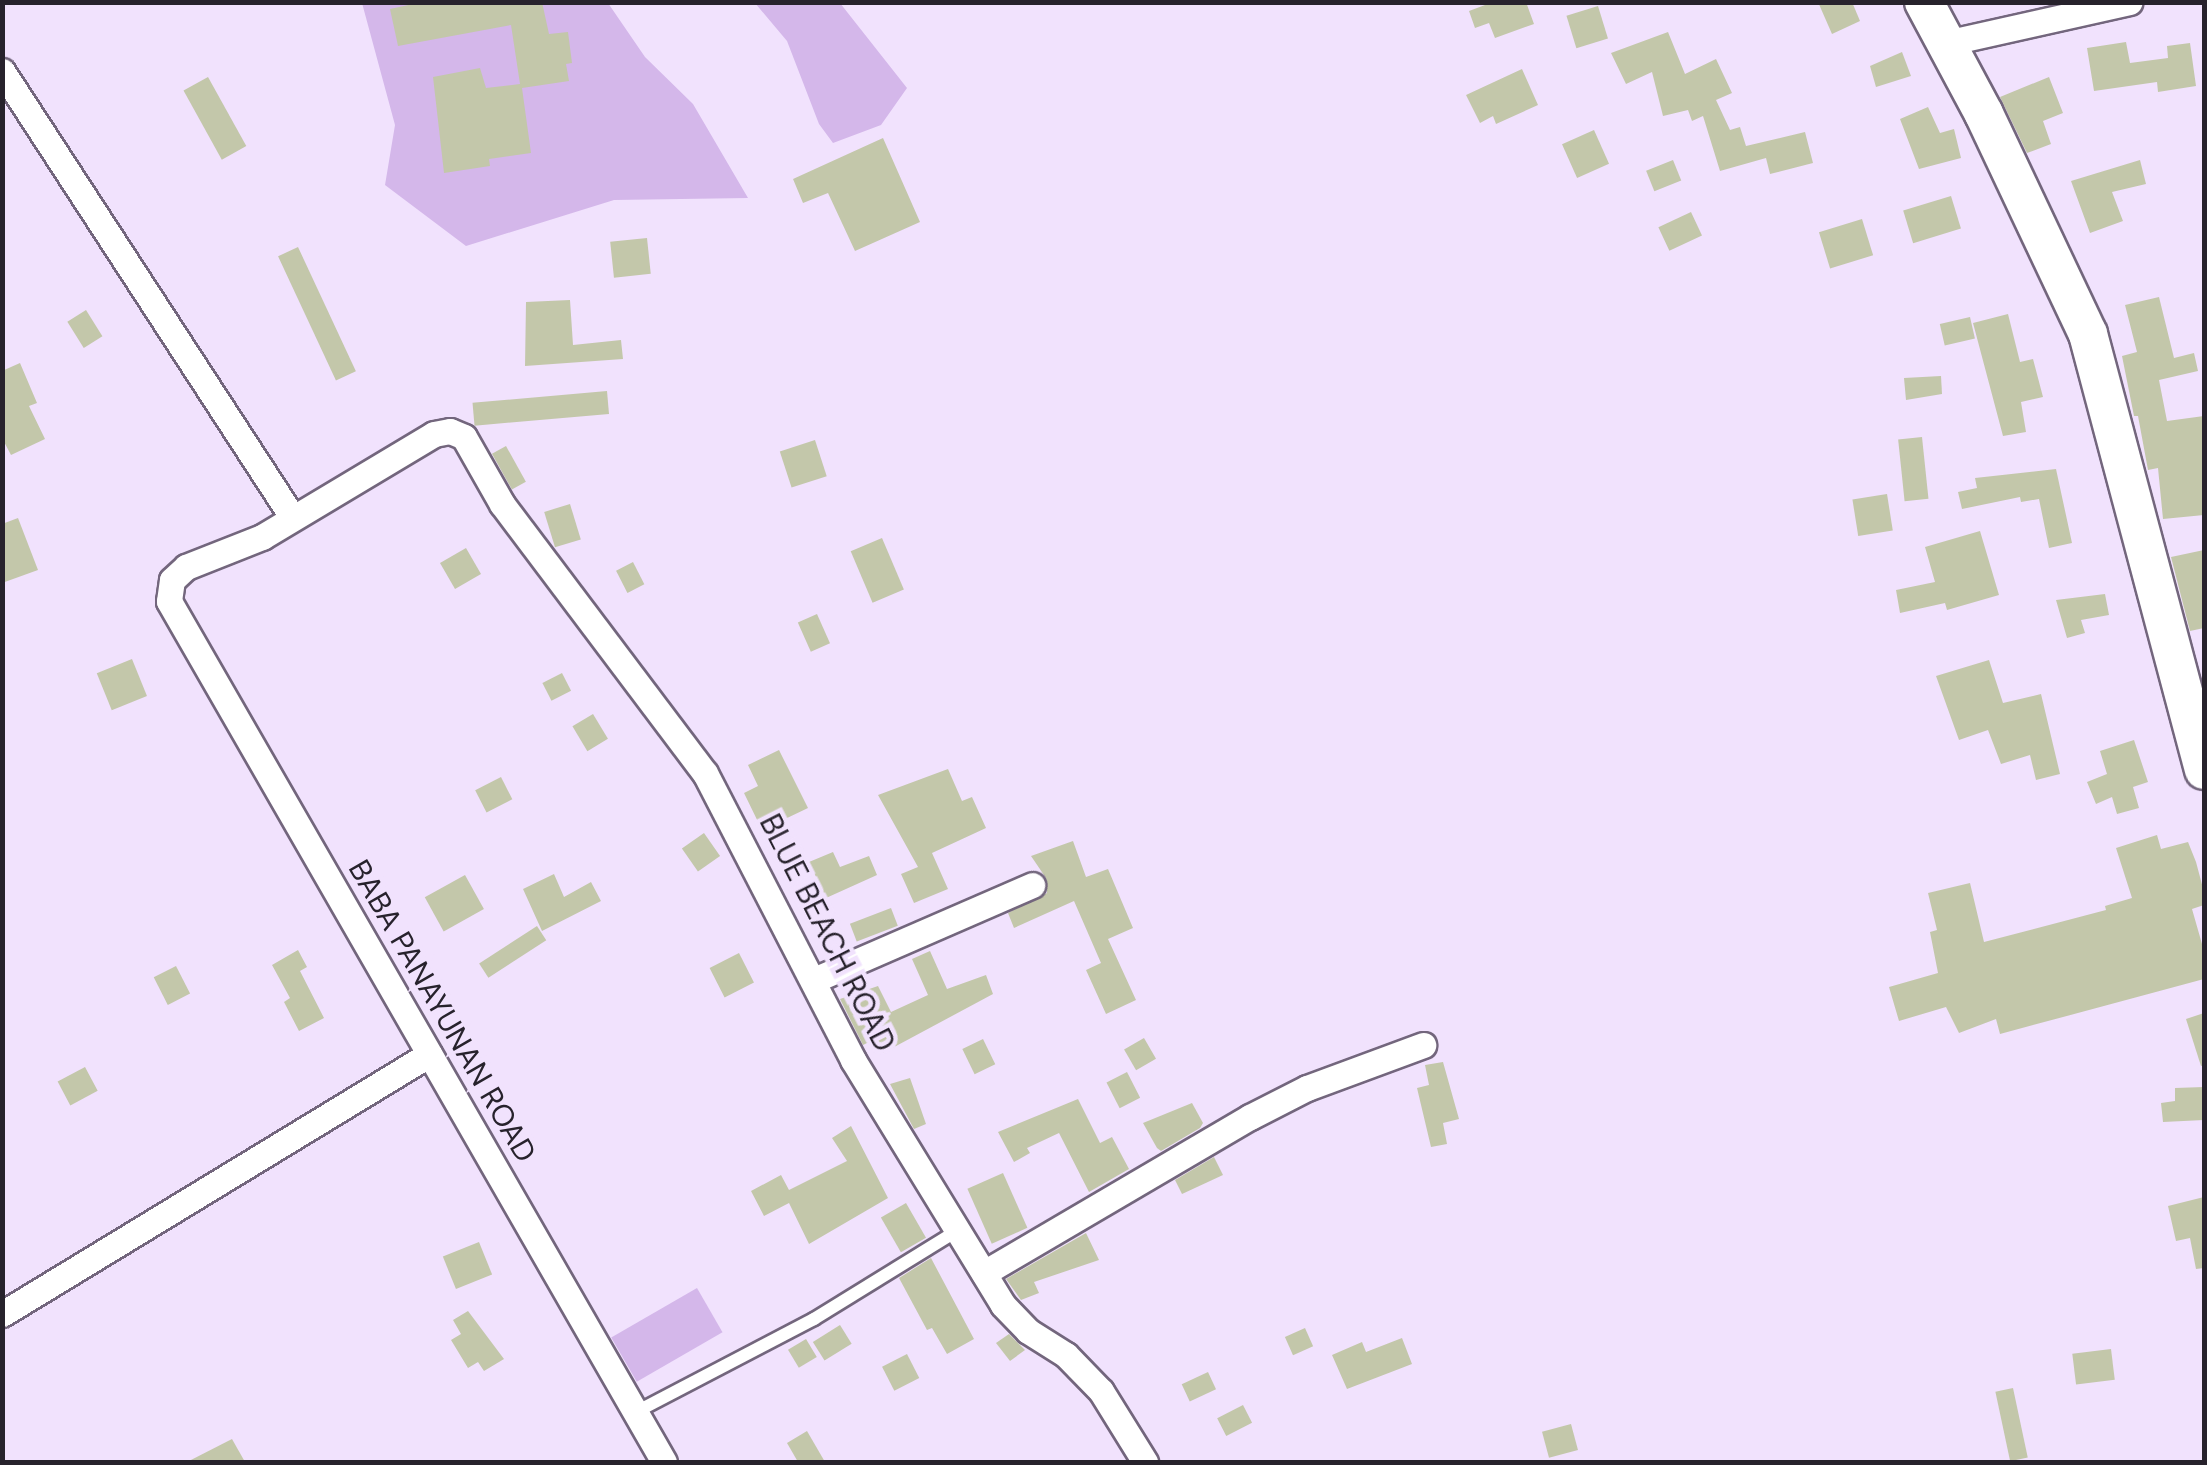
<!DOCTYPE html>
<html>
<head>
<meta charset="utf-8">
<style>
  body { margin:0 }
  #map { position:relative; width:2207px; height:1465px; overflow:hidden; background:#f1e2fd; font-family:"DM Sans",sans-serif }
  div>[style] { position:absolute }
  .green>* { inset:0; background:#d4b7ea; transform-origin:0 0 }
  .building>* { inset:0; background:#c3c7aa; transform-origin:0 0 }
  .roads { filter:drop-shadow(2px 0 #73667d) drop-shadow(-2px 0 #73667d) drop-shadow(0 2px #73667d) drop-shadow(0 -2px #73667d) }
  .lane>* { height:12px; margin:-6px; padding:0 6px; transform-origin:6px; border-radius:6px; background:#fff }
  .street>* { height:25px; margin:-12.5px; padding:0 12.5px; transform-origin:12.5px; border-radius:12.5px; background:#fff }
  .secondary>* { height:38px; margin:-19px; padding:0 19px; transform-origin:19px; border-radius:19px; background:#fff }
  span { translate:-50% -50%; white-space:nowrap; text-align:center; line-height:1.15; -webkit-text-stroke:9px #f1e2fd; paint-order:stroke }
  .street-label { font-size:30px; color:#27222c }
  .frame { position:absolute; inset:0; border:5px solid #27222c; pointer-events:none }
</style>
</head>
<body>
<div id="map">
  <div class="green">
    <i style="clip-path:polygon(362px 3px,608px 3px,645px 57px,693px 104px,748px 198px,614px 200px,466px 246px,385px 185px,395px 125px)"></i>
    <i style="clip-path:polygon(755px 3px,840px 3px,907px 88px,881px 125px,833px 143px,819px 124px,787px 41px)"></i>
    <i style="left:697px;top:1288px;width:51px;height:99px;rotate:60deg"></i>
  </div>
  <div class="building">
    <i style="clip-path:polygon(422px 2px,542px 2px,549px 34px,568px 32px,572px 63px,566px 64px,569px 81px,522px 88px,531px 153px,489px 159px,490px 166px,444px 173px,433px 77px,480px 68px,486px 88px,520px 84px,511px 25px,398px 46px,390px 9px)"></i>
    <i style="clip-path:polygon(1493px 2px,1526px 2px,1534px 24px,1495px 38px,1489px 23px,1475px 28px,1469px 11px)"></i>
    <i style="clip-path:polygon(1818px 2px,1852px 2px,1860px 21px,1832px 34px)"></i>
    <i style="left:1598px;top:6px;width:34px;height:33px;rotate:73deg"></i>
    <i style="clip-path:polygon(1668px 32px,1685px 74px,1716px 59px,1732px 93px,1716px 100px,1730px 130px,1740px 127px,1746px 146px,1805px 132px,1813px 163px,1770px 174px,1766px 158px,1720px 171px,1703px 116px,1692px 121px,1688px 110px,1663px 116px,1652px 72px,1626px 84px,1611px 53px)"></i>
    <i style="clip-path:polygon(2126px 42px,2130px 63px,2168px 58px,2167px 46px,2190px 43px,2196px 86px,2158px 92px,2157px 82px,2094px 91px,2087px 48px)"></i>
    <i style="clip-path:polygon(1902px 52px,1911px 76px,1876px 87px,1870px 66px)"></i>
    <i style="clip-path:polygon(1522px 69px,1538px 105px,1496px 124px,1493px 116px,1480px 123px,1466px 95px)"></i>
    <i style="left:208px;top:77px;width:79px;height:28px;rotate:61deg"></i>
    <i style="clip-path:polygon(2049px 77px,2063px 113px,2043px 121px,2051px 144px,2027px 153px,2000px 97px)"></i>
    <i style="clip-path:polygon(1928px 107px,1940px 133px,1954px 129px,1961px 158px,1919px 169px,1900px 119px)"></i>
    <i style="left:1594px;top:130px;width:37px;height:35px;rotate:66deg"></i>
    <i style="clip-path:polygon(883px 138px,920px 222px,855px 251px,828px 193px,803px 203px,793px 179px)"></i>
    <i style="left:1673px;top:160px;width:22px;height:29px;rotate:68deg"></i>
    <i style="clip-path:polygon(2140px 160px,2146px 184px,2112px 192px,2123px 221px,2090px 233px,2071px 181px)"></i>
    <i style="left:1951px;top:196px;width:34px;height:50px;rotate:73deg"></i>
    <i style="left:1691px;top:212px;width:26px;height:36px;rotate:65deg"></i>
    <i style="left:1862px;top:219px;width:38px;height:45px;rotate:73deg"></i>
    <i style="left:647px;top:238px;width:36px;height:37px;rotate:84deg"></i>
    <i style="left:298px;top:247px;width:137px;height:22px;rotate:65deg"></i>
    <i style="clip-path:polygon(2159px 297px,2174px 358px,2194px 353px,2198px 371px,2159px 380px,2167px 421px,2204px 416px,2204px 515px,2163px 519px,2158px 468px,2148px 470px,2138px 416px,2134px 416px,2122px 356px,2137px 352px,2125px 305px)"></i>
    <i style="clip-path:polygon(570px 300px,573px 345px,621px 340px,623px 359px,525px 366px,526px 302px)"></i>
    <i style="left:86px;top:310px;width:31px;height:22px;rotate:58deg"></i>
    <i style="clip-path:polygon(2008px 314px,2020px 362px,2033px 359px,2043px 397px,2021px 402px,2026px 432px,2003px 436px,1973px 323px)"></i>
    <i style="left:1970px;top:317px;width:22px;height:31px;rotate:77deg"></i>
    <i style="clip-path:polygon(20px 363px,37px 403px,29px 406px,45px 439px,11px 455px,2px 438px,2px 371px)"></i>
    <i style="clip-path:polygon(1941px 376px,1942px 394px,1906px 400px,1904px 378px)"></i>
    <i style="left:607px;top:391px;width:23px;height:135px;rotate:85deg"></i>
    <i style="left:1922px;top:437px;width:62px;height:24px;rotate:84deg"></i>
    <i style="left:815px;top:440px;width:38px;height:37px;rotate:72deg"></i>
    <i style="left:506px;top:446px;width:41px;height:16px;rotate:61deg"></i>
    <i style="clip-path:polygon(2056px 469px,2072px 543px,2049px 548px,2039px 499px,2021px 502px,2020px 497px,1962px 509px,1958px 492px,1977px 488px,1975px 478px)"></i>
    <i style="left:1887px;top:494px;width:37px;height:35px;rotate:81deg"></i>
    <i style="left:570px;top:504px;width:37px;height:27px;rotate:73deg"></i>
    <i style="clip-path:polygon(18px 518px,38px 570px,2px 583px,2px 524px)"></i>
    <i style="clip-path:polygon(1980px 531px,1999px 595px,1947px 610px,1945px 603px,1900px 613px,1896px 590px,1935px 582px,1925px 547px)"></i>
    <i style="left:882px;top:538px;width:56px;height:34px;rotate:67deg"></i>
    <i style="left:466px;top:548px;width:30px;height:30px;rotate:60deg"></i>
    <i style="clip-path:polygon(2204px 550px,2204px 628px,2190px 631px,2171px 557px)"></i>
    <i style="left:633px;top:562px;width:25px;height:19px;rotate:63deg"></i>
    <i style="clip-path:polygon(2105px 594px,2109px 615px,2081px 620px,2085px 633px,2067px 638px,2056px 600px)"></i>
    <i style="left:817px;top:614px;width:32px;height:21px;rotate:66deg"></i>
    <i style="left:132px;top:659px;width:40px;height:38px;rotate:68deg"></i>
    <i style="clip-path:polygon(1989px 660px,2003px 703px,2041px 694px,2060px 774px,2036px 780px,2030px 755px,2001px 764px,1988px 730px,1959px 740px,1936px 676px)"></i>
    <i style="left:562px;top:673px;width:20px;height:22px;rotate:63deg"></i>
    <i style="left:593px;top:714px;width:29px;height:24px;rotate:59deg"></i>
    <i style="clip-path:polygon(2134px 740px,2148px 782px,2133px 787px,2139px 808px,2117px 814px,2112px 797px,2096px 804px,2087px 782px,2107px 774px,2100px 751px)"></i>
    <i style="clip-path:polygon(779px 750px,808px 808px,762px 830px,744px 793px,758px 786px,748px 765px)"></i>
    <i style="clip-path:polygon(948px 769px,962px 801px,972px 797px,986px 828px,932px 853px,948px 889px,914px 903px,901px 874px,918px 867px,878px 795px)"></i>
    <i style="left:501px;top:777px;width:25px;height:29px;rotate:63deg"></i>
    <i style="left:704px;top:833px;width:28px;height:27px;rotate:55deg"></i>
    <i style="clip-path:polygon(2157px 835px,2161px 849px,2188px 842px,2196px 862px,2204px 892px,2204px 905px,2192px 909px,2204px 951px,2204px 979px,2000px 1034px,1996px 1019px,1959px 1033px,1946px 1007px,1899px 1021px,1889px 987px,1938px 973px,1930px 932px,1937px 930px,1928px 893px,1970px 883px,1984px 942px,2106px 910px,2105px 906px,2132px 898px,2116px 848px)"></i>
    <i style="clip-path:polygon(1073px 841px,1086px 877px,1108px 869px,1133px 928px,1108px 939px,1136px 1000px,1106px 1014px,1086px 970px,1101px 963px,1074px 901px,1014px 928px,1008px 913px,1047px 893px,1046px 878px,1031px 856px)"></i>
    <i style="clip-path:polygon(833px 852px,840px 867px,869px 856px,877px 875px,826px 898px,809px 862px)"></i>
    <i style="clip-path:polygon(554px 874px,564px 897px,591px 882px,601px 901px,542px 931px,523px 889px)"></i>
    <i style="left:465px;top:875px;width:39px;height:46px;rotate:61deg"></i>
    <i style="left:891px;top:908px;width:19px;height:44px;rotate:69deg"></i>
    <i style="left:537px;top:926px;width:17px;height:69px;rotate:57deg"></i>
    <i style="clip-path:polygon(298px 950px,307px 967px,300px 971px,324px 1018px,299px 1031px,284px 1002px,290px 998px,272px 965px)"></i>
    <i style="clip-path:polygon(930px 951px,947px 989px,986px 975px,993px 994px,883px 1053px,877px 1038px,863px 1045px,840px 999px,878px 986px,891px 1012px,928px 995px,912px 959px)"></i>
    <i style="left:739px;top:953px;width:33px;height:33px;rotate:63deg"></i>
    <i style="left:176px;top:966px;width:31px;height:25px;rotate:63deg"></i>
    <i style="clip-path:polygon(2204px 1013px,2204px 1065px,2201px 1066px,2186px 1019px)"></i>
    <i style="left:1144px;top:1038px;width:24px;height:23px;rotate:60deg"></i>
    <i style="left:983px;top:1039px;width:28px;height:23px;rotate:64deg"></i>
    <i style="clip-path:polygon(1443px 1062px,1459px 1119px,1443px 1123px,1447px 1144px,1431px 1147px,1417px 1088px,1429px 1085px,1425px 1065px)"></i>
    <i style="left:85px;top:1067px;width:27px;height:31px;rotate:62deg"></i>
    <i style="left:1127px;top:1072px;width:29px;height:23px;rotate:63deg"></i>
    <i style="clip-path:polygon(910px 1078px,926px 1124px,914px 1129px,890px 1084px)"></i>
    <i style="clip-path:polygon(2204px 1087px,2204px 1120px,2163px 1122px,2161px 1103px,2175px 1101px,2175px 1088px)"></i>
    <i style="clip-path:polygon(1078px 1099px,1100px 1143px,1112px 1137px,1129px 1169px,1089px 1192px,1059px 1133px,1027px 1148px,1030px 1153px,1014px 1162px,998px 1132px)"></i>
    <i style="clip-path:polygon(1192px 1103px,1203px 1123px,1200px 1128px,1161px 1151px,1157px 1148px,1143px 1123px)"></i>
    <i style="clip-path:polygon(851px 1126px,888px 1198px,809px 1244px,789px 1203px,764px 1216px,751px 1191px,781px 1175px,789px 1190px,847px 1161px,832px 1138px)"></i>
    <i style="clip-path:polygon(1214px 1157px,1223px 1175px,1182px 1194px,1175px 1180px)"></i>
    <i style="left:1003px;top:1173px;width:60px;height:39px;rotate:66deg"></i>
    <i style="clip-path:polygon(2204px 1197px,2204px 1268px,2196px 1269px,2190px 1238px,2176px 1241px,2168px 1206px)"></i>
    <i style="left:906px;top:1203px;width:40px;height:29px;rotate:60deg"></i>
    <i style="clip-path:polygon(1086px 1233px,1099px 1260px,1034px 1282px,1039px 1293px,1021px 1300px,1006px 1279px)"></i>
    <i style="left:479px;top:1242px;width:35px;height:39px;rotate:68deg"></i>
    <i style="clip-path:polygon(931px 1258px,974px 1339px,947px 1354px,932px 1328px,927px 1330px,899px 1278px)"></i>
    <i style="clip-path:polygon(468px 1311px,504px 1359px,484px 1371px,478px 1362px,468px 1368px,451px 1340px,461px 1334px,453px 1320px)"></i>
    <i style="left:840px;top:1325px;width:22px;height:32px;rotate:58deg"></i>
    <i style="left:1305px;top:1328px;width:20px;height:22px;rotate:66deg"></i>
    <i style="clip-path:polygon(1009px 1334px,1025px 1350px,1010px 1361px,996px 1343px)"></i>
    <i style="clip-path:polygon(1402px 1338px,1412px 1364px,1347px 1389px,1332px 1355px,1362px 1342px,1366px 1352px)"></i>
    <i style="left:806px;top:1339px;width:21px;height:21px;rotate:59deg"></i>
    <i style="left:2111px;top:1349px;width:31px;height:39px;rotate:83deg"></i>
    <i style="left:907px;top:1354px;width:27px;height:28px;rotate:63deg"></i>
    <i style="left:1208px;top:1372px;width:19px;height:29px;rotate:65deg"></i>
    <i style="left:2013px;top:1388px;width:71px;height:18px;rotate:78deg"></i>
    <i style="left:1243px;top:1405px;width:20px;height:29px;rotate:63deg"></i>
    <i style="left:1571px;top:1424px;width:27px;height:30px;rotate:75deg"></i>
    <i style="clip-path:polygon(807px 1431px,825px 1462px,798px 1462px,787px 1443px)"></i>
    <i style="clip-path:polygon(232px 1439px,245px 1462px,187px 1462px)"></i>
  </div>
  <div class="roads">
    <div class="lane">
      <i style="left:636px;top:1412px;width:201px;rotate:-27.6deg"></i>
      <i style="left:814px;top:1319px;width:169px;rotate:-31.7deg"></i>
    </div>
    <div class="street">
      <i style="left:1946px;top:43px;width:188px;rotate:-12.6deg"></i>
      <i style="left:2px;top:71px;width:533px;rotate:56.94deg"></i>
      <i style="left:814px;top:980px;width:238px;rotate:-23.5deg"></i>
      <i style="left:984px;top:1273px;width:308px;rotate:-30.4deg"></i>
      <i style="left:1250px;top:1117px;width:64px;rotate:-27deg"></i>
      <i style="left:1307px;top:1088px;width:124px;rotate:-20.3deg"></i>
      <i style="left:2px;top:1314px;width:500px;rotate:-31.3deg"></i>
      <i style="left:664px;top:1462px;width:993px;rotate:-119.9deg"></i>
      <i style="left:169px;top:601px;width:21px;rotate:-82deg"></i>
      <i style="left:172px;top:580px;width:19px;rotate:-43deg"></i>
      <i style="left:186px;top:567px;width:82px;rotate:-21.5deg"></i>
      <i style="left:262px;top:537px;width:200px;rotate:-30.9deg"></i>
      <i style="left:434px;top:434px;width:16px;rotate:-11deg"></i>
      <i style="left:450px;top:431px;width:15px;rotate:23deg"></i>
      <i style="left:464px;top:437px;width:77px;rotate:60.4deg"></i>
      <i style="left:502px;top:504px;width:337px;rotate:53deg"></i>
      <i style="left:705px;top:773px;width:323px;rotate:62.7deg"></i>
      <i style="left:853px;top:1060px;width:287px;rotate:58.5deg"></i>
      <i style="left:1003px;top:1305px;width:36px;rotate:46deg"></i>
      <i style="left:1028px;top:1331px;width:45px;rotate:32.3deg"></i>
      <i style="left:1066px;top:1355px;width:50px;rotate:45.8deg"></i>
      <i style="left:1101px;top:1391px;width:84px;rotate:58.2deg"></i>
    </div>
    <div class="secondary">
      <i style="left:1924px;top:2px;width:127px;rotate:61.8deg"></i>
      <i style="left:1984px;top:114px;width:243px;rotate:64.7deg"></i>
      <i style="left:2088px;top:334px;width:451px;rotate:75.1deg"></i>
    </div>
  </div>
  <div class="street-label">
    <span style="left:827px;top:933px;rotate:63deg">BLUE BEACH ROAD</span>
    <span style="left:442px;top:1011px;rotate:60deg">BABA PANAYUNAN ROAD</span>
  </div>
  <div class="frame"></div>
</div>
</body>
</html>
